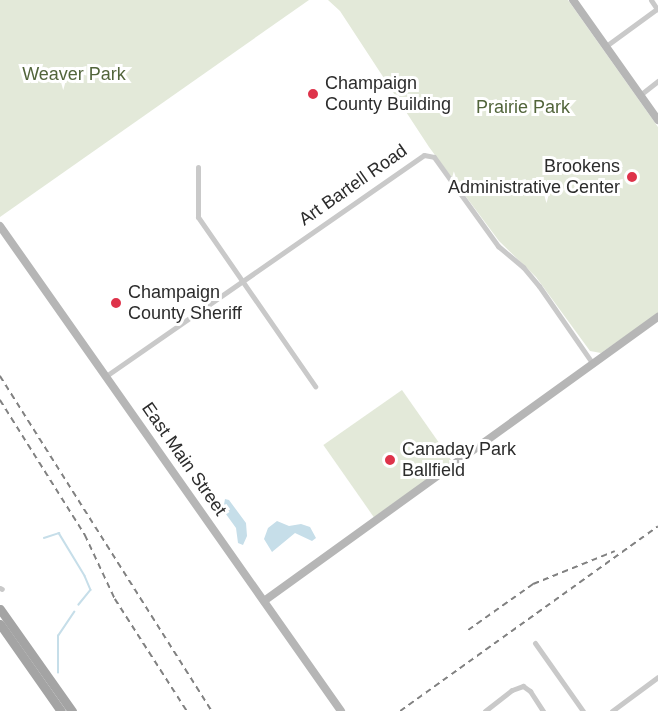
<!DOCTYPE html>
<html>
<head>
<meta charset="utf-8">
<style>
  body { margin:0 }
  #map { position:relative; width:658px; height:711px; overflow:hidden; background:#fff; font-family:Helvetica,sans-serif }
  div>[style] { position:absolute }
  .green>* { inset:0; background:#e3e9d9; transform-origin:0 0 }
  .water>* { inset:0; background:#c6dee9 }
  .stream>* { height:1.5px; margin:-0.75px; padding:0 0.75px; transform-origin:0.75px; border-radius:0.75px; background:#c6dee9 }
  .street>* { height:5px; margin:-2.5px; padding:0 2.5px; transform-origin:2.5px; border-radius:2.5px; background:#c9c9c9 }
  .secondary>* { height:8px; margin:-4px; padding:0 4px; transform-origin:4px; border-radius:4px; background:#b6b6b6 }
  .primary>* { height:9px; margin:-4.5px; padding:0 4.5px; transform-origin:4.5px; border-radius:4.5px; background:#a4a4a4 }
  .rail>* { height:1.5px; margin-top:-0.75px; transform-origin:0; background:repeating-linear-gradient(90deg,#818181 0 6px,transparent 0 10.5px) }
  .dots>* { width:16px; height:16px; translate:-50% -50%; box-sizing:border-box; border:3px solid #fff; border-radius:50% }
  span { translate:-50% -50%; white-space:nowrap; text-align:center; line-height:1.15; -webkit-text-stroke:6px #fff; paint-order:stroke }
  .park-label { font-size:18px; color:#52653b }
  .poi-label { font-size:18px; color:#2c2c2c }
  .left { translate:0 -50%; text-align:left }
  .right { translate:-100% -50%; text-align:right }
  .street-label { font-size:18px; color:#2c2c2c }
</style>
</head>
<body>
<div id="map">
  <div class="green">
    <i style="clip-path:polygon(0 0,309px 0,0 217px)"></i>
    <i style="clip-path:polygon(328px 0,568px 0,658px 127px,658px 313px,601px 353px,590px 351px,536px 277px,499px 241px,429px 147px,340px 11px)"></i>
    <i style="left:402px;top:390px;width:88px;height:96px;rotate:55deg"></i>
  </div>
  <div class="water">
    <i style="clip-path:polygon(225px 499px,229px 500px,246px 523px,247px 536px,243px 545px,238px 543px,236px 528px,223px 510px)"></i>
    <i style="clip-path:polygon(277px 521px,289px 526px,301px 524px,310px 527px,316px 538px,312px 541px,295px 533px,272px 552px,264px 539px,268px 528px)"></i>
  </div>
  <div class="stream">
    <i style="left:44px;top:538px;width:16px;rotate:-18deg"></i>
    <i style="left:59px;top:533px;width:50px;rotate:58.8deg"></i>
    <i style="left:85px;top:576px;width:15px;rotate:67deg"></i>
    <i style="left:91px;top:590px;width:19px;rotate:129deg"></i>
    <i style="left:58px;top:673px;width:37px;rotate:-90deg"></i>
    <i style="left:58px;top:636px;width:29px;rotate:-56deg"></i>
  </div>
  <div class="street">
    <i style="left:651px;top:0;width:11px;rotate:56deg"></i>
    <i style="left:606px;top:46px;width:64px;rotate:-36.2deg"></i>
    <i style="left:640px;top:95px;width:23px;rotate:-38deg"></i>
    <i style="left:198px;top:167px;width:50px;rotate:90deg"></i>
    <i style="left:198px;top:217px;width:206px;rotate:55.3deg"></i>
    <i style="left:106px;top:376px;width:387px;rotate:-34.8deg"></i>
    <i style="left:424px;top:155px;width:10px;rotate:11deg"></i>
    <i style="left:434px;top:157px;width:110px;rotate:54.3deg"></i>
    <i style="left:498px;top:246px;width:33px;rotate:40deg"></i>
    <i style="left:523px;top:267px;width:25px;rotate:50deg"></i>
    <i style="left:539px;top:286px;width:95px;rotate:55.3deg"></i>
    <i style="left:0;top:588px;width:2px;rotate:27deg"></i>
    <i style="left:535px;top:643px;width:83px;rotate:54.8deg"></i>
    <i style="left:485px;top:711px;width:34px;rotate:-38deg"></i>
    <i style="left:512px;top:690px;width:12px;rotate:-20deg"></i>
    <i style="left:523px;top:686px;width:9px;rotate:36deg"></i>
    <i style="left:530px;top:691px;width:24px;rotate:57deg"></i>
    <i style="left:612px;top:711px;width:57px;rotate:-36.5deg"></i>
  </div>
  <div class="secondary">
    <i style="left:573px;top:0;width:147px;rotate:54.7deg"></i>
    <i style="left:0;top:226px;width:593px;rotate:54.89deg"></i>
    <i style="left:264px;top:601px;width:486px;rotate:-35.8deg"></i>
  </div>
  <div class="primary">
    <i style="left:0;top:609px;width:125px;rotate:54.8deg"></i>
    <i style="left:0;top:624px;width:106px;rotate:55deg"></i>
  </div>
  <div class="rail">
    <i style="left:0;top:376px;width:396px;rotate:57.7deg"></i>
    <i style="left:0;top:400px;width:160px;rotate:57.8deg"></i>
    <i style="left:85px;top:535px;width:71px;rotate:64.9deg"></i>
    <i style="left:115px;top:599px;width:133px;rotate:57.3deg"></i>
    <i style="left:468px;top:630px;width:80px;rotate:-35.3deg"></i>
    <i style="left:533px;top:584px;width:88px;rotate:-21.9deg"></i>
    <i style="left:400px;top:711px;width:317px;rotate:-35.6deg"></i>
  </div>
  <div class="dots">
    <i style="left:313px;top:94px;background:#de334a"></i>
    <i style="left:632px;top:177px;background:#de334a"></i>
    <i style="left:116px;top:303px;background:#de334a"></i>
    <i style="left:390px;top:460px;background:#de334a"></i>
  </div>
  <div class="park-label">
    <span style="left:74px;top:74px">Weaver Park</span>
    <span style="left:523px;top:107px">Prairie Park</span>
  </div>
  <div class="poi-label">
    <span class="left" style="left:325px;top:94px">Champaign<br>County Building</span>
    <span class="right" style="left:620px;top:177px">Brookens<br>Administrative Center</span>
    <span class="left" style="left:128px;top:303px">Champaign<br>County Sheriff</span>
    <span class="left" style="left:402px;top:460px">Canaday Park<br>Ballfield</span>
  </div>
  <div class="street-label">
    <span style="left:353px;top:185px;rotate:-35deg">Art Bartell Road</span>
    <span style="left:184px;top:459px;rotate:55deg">East Main Street</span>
  </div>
</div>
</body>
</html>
